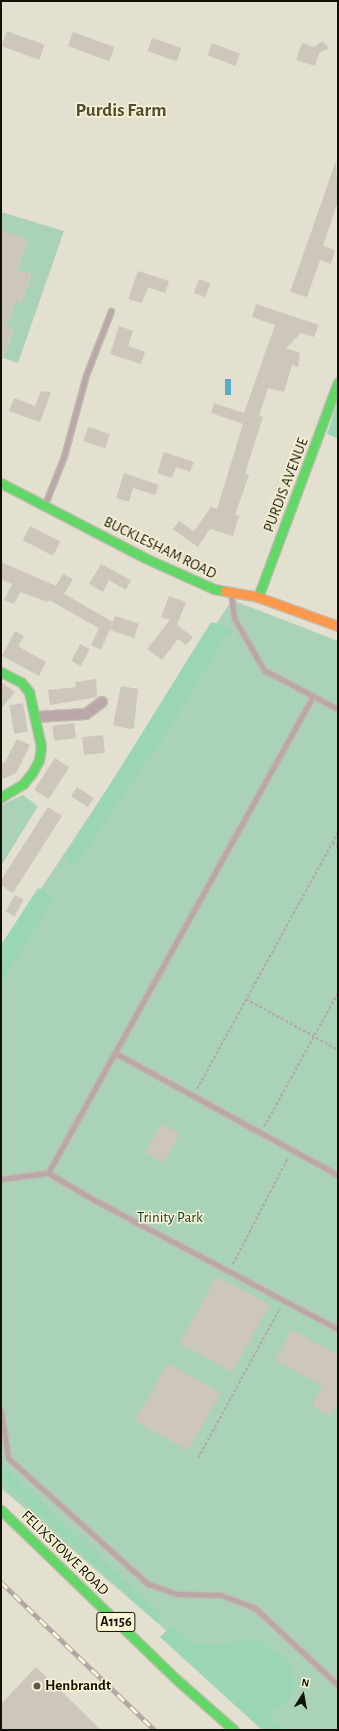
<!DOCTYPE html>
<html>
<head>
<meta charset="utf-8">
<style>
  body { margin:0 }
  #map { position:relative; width:339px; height:1731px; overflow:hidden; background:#e4e0cf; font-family:"Alegreya Sans",sans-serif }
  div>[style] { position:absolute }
  .green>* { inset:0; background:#a9d2b8 }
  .forest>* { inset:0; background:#9ad5b5 }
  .water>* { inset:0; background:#5ea9c8; transform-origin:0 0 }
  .building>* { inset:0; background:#cdc6ba; transform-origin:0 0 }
  .path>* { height:2px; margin-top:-1px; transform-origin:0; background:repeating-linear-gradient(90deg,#b4a7a5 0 3px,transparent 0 5px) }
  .roads { filter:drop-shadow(1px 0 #c1beb1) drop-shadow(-1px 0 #c1beb1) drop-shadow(0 1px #c1beb1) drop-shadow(0 -1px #c1beb1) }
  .lane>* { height:5px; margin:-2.5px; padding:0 2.5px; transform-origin:2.5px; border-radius:2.5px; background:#baa7aa }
  .street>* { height:10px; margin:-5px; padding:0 5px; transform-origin:5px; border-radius:5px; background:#baa7aa }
  .fast>* { height:9px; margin:-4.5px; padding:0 4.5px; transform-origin:4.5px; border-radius:4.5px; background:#63d668 }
  .slow>* { height:9px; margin:-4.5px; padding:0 4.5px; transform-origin:4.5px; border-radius:4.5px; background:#ff974d }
  .rail>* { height:4.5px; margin-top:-2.25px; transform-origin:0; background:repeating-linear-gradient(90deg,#f9f4d4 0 9px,#afa4a1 0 18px); box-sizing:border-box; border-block:1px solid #afa4a1 }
  .dots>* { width:11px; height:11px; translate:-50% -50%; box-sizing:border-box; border:2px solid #f9f4d4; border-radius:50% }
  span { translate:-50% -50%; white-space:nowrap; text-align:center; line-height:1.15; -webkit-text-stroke:3px #f9f4d4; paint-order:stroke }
  .shield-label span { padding:1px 3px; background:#f9f4d4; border:1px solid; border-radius:3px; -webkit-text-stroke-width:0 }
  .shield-label { font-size:14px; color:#131107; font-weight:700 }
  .street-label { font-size:15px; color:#131107 }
  .park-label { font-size:15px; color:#0c3d2c }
  .poi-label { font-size:15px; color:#131107; font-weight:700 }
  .left { translate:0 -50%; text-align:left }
  .district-label { font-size:19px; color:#514d32; font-weight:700 }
  .frame { position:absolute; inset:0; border:2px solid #131107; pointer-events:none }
  .north { position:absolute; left:283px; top:1675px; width:40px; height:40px; -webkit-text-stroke:3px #f9f4d4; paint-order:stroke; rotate:11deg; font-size:11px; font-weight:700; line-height:16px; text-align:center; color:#131107 }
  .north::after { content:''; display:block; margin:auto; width:14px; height:18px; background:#131107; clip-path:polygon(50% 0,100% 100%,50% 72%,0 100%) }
</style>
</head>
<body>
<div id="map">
  <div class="green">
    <i style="clip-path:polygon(1px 212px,64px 231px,18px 363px,3px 358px,13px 330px,6px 327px,16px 301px,21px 303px,31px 275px,17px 270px,28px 240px,3px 231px,1px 234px)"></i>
    <i style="clip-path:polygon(232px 600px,338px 641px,338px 1730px,275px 1730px,169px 1633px,1px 1488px,1px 949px)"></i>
    <i style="clip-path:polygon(23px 795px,38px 806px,1px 866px,1px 805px)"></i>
  </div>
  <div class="forest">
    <i style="clip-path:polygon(338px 401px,338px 439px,327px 434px)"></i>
    <i style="clip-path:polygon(211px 622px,230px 627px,232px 632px,224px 639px,173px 723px,75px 867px,65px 857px)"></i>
    <i style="clip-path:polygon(38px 888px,55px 898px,1px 984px,1px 945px)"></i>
    <i style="clip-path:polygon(1px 1465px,162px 1615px,157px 1622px,1px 1479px)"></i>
    <i style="clip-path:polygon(170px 1627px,197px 1644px,227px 1644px,245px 1639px,260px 1641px,285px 1659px,292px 1669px,293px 1690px,288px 1700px,272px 1712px,271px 1720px,283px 1730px,262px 1730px,160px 1637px)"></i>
  </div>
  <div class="water">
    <i style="left:225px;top:379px;width:6px;height:16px"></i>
  </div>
  <div class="building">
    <i style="left:7px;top:31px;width:40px;height:16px;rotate:20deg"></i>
    <i style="left:73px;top:32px;width:44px;height:15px;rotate:20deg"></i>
    <i style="left:152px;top:38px;width:31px;height:14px;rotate:19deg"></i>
    <i style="clip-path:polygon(322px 41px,329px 48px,319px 53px,315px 66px,296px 60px,302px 43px,314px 47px)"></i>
    <i style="left:212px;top:43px;width:30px;height:13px;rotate:21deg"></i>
    <i style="clip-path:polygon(336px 161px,338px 201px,323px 246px,335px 250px,331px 264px,320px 260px,307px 297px,290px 292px)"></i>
    <i style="clip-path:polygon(1px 230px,28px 240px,17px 270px,31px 274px,21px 303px,16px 301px,6px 327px,13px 329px,2px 360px)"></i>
    <i style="clip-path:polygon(138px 271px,169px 281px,165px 293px,148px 287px,142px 303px,128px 299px)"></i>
    <i style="left:199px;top:279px;width:12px;height:15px;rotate:20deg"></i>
    <i style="clip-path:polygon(256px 304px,319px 325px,314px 337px,301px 333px,286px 348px,300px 353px,298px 367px,292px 365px,284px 392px,268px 388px,259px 416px,263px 417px,245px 473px,249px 475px,235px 515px,239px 516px,233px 536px,210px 529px,198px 547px,173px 529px,179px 521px,194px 531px,211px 507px,217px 509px,243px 424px,211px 413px,214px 403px,244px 413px,275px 325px,252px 317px)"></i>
    <i style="clip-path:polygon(119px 326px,133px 331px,128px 346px,145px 352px,141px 364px,110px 354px)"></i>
    <i style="clip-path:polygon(41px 391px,51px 392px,40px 422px,9px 411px,14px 398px,35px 406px)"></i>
    <i style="left:88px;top:427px;width:23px;height:15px;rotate:18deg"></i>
    <i style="clip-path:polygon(164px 452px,194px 462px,190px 472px,176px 467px,172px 478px,157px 473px)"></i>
    <i style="clip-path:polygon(124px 473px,159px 485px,155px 495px,133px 488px,129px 502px,116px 498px)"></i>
    <i style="left:30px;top:526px;width:34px;height:16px;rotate:27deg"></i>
    <i style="clip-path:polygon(1px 562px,56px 586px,63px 574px,73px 579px,64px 594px,113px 622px,101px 650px,91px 645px,99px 628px,49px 600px,48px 602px,20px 592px,14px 604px,4px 600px,12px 584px,1px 579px)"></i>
    <i style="clip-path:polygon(101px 564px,131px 580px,126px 590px,109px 580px,103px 592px,89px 584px)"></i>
    <i style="clip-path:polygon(169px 596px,186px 602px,177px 625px,193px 637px,186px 645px,178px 639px,162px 660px,147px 649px,170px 620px,161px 617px)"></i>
    <i style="left:115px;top:616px;width:25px;height:15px;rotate:18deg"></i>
    <i style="clip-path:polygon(15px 631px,24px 636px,18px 646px,46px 662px,39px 676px,2px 656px)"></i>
    <i style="left:80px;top:644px;width:11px;height:19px;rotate:27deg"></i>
    <i style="clip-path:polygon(96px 679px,97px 697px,50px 705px,48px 690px,76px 687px,75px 682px)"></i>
    <i style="clip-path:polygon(1px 682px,15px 692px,1px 709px)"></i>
    <i style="clip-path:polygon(121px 686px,138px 689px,134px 728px,130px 729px,113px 725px)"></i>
    <i style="left:23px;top:703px;width:29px;height:14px;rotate:80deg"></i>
    <i style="left:74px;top:723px;width:15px;height:22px;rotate:82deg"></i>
    <i style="left:103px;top:735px;width:18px;height:21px;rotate:84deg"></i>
    <i style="clip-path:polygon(17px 739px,30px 745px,16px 773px,1px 780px,1px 764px,5px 762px)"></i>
    <i style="left:55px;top:758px;width:17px;height:38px;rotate:33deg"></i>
    <i style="left:77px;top:787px;width:20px;height:11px;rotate:33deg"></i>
    <i style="clip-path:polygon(48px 807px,62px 816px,13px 893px,1px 885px,1px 880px)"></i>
    <i style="left:15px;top:895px;width:10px;height:19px;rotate:29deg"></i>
    <i style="left:161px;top:1124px;width:21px;height:33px;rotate:29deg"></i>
    <i style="left:217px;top:1276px;width:60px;height:77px;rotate:29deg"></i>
    <i style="clip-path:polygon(292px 1330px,338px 1355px,338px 1403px,331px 1416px,312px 1406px,322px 1386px,275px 1360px)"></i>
    <i style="left:168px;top:1363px;width:61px;height:66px;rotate:30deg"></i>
    <i style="clip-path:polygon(36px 1667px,101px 1730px,1px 1730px,1px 1704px)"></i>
  </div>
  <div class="path">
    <i style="left:332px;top:843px;width:7px;rotate:34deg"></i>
    <i style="left:246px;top:999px;width:105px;rotate:29deg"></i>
    <i style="left:197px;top:1089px;width:293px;rotate:-61.2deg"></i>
    <i style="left:264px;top:1127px;width:153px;rotate:-61.1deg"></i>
    <i style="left:233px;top:1264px;width:119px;rotate:-62.6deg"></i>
    <i style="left:198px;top:1458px;width:171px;rotate:-61.3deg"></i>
  </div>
  <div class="roads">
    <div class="lane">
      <i style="left:45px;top:504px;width:52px;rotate:-68.4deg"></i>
      <i style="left:64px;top:456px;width:84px;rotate:-74.8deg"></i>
      <i style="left:86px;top:375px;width:69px;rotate:-68.7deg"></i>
      <i style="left:231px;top:593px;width:25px;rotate:83deg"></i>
      <i style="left:234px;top:618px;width:60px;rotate:60deg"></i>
      <i style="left:264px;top:670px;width:84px;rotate:27.8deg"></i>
      <i style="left:115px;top:1053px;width:254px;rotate:28.7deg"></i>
      <i style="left:48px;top:1173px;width:546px;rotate:-60.95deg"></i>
      <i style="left:1px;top:1179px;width:47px;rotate:-7.3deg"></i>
      <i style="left:48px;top:1173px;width:56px;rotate:30.3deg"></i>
      <i style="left:96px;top:1201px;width:274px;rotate:27.9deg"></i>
      <i style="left:1px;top:1411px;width:48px;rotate:81.5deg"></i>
      <i style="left:8px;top:1458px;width:188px;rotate:42deg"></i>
      <i style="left:148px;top:1584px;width:31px;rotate:19deg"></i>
      <i style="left:177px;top:1594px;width:44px;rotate:1.3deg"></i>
      <i style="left:221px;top:1595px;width:36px;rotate:21deg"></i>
      <i style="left:255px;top:1608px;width:113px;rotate:42.9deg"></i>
    </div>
    <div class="street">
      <i style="left:37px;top:717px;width:49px;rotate:-3.5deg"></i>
      <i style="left:86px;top:714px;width:20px;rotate:-37deg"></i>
    </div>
    <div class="fast">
      <i style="left:1px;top:483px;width:162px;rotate:27.5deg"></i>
      <i style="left:145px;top:558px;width:76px;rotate:24.2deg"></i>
      <i style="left:214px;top:589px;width:11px;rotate:10deg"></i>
      <i style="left:258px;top:597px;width:229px;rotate:-69.6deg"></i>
      <i style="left:1px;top:672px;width:22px;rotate:27deg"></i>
      <i style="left:21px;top:682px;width:13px;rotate:51deg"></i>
      <i style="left:29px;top:692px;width:55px;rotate:77.5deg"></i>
      <i style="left:41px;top:746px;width:14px;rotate:98deg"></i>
      <i style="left:39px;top:760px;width:15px;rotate:118deg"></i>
      <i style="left:32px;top:773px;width:14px;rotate:129deg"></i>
      <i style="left:23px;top:784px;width:26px;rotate:149deg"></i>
      <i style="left:1px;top:1510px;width:243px;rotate:44deg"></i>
      <i style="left:176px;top:1679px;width:77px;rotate:41.3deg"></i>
    </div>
    <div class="slow">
      <i style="left:225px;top:591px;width:34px;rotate:10deg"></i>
      <i style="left:258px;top:597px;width:85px;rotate:19.9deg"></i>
    </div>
  </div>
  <div class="rail">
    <i style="left:1px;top:1582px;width:214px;rotate:43.9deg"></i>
  </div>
  <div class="dots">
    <i style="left:37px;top:1686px;background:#5c594d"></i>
  </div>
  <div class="shield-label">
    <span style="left:116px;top:1622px">A1156</span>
  </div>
  <div class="street-label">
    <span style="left:286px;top:485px;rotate:-69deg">PURDIS AVENUE</span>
    <span style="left:160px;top:548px;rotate:26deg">BUCKLESHAM ROAD</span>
    <span style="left:65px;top:1553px;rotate:44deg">FELIXSTOWE ROAD</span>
  </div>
  <div class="park-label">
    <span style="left:170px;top:1218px">Trinity Park</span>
  </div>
  <div class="poi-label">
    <span class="left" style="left:45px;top:1686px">Henbrandt</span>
  </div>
  <div class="district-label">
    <span style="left:121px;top:111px">Purdis Farm</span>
  </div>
  <div class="frame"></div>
  <div class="north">N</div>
</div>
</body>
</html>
